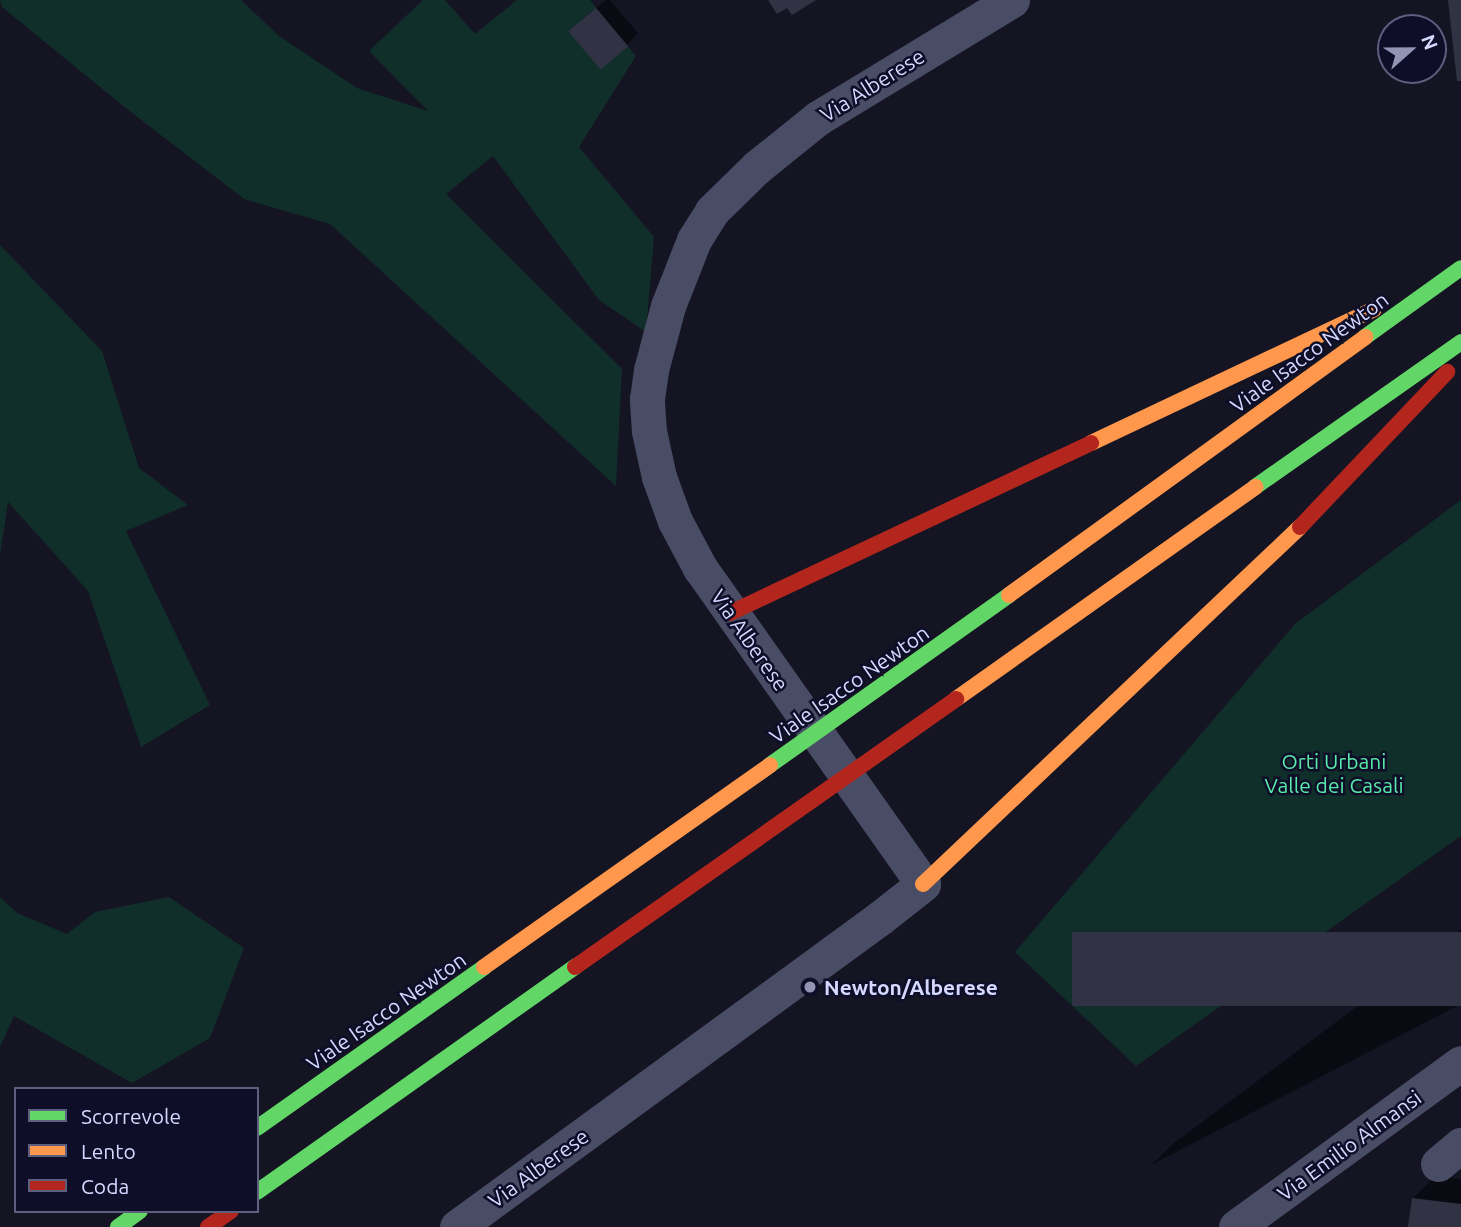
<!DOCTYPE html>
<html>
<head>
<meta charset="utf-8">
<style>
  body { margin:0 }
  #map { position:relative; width:1461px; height:1227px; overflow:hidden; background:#141423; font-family:Ubuntu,sans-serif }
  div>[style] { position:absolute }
  .green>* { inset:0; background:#112f2a }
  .shadow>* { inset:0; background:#0007 }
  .building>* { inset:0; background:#323245; transform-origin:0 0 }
  .street>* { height:35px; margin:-17.5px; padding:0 17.5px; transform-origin:17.5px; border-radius:17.5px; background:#484c64 }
  .fast>* { height:16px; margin:-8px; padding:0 8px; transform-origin:8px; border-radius:8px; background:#63d668 }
  .slow>* { height:16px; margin:-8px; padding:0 8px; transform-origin:8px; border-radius:8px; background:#ff974d }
  .jam>* { height:16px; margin:-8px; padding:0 8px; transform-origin:8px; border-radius:8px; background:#b3261e }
  .dots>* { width:19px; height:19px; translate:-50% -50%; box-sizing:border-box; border:4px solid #0e0e29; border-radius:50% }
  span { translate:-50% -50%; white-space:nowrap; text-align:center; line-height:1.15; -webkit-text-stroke:5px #0e0e29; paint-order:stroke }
  .street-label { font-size:21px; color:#d5d9ff }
  .park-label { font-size:21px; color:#57eaa8 }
  .poi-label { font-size:21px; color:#d5d9ff; font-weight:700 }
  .left { translate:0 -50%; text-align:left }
  .legend { position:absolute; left:14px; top:1087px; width:245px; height:126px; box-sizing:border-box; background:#0e0e29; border:2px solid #5e5f7f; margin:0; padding:9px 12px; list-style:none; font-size:21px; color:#d5d9ff }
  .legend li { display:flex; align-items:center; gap:14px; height:35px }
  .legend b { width:35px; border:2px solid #5e5f7f }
  .north { position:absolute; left:1377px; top:14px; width:70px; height:70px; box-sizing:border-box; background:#0e0e29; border:2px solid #5e5f7f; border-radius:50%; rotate:69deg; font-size:19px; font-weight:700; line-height:28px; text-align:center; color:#d5d9ff }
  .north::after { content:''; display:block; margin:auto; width:24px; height:32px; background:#9194b2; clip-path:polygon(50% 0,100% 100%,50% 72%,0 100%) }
</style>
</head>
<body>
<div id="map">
  <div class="green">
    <i style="clip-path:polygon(0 0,241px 0,279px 36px,357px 88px,428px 111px,369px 51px,423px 0,445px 0,475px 34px,517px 0,590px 0,636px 56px,579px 147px,654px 237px,646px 332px,599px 300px,493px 156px,446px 194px,622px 369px,616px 486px,330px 224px,244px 199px,127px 109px,2px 7px)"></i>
    <i style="clip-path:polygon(0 245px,102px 351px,139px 468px,188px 505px,126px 531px,210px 705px,141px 747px,88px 591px,8px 502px,0 555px)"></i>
    <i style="clip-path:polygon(1461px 500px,1461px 836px,1136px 1066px,1015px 952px,1295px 624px)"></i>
    <i style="clip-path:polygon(0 897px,17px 913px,67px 934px,95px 912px,169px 897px,244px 948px,210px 1038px,132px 1083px,14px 1016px,0 1047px)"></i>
  </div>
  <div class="shadow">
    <i style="clip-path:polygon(606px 0,610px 0,638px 33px,627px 45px,581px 20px)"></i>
    <i style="clip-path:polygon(1461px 929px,1461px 1004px,1151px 1165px,1174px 1143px)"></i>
    <i style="clip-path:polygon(1436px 1176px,1461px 1179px,1461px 1227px,1410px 1227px,1413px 1198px)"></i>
  </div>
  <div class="building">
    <i style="clip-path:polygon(768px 0,816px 0,792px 15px,787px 8px,777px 14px)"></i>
    <i style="clip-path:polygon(1448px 0,1461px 0,1461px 81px,1457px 81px)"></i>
    <i style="left:596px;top:8px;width:50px;height:36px;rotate:50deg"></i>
    <i style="left:1461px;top:932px;width:74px;height:389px;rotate:90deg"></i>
    <i style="clip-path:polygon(1412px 1198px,1461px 1204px,1461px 1227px,1408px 1227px)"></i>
  </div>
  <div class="street">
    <i style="left:1438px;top:1164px;width:30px;rotate:-40deg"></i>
    <i style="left:457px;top:1227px;width:524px;rotate:-36.15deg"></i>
    <i style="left:880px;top:918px;width:55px;rotate:-38.3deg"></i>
    <i style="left:923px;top:884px;width:387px;rotate:-125.2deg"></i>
    <i style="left:700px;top:568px;width:53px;rotate:-118deg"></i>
    <i style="left:675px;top:521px;width:47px;rotate:-110deg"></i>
    <i style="left:659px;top:477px;width:47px;rotate:-102.3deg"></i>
    <i style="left:649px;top:431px;width:32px;rotate:-94deg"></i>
    <i style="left:647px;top:399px;width:29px;rotate:-82deg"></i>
    <i style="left:651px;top:370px;width:66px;rotate:-75.1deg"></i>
    <i style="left:668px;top:306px;width:71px;rotate:-68.5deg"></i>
    <i style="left:694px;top:240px;width:34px;rotate:-58deg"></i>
    <i style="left:712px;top:211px;width:63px;rotate:-44.4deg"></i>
    <i style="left:757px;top:167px;width:78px;rotate:-38.8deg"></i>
    <i style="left:818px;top:118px;width:227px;rotate:-31.3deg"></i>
    <i style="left:1236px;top:1227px;width:278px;rotate:-36.1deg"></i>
  </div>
  <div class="fast">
    <i style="left:1365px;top:337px;width:118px;rotate:-35.7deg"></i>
    <i style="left:1255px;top:487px;width:252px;rotate:-35.1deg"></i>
    <i style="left:770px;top:765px;width:293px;rotate:-35.4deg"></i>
    <i style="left:257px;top:1128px;width:278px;rotate:-35.3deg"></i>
    <i style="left:257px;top:1192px;width:390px;rotate:-35.3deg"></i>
    <i style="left:118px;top:1227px;width:27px;rotate:-36deg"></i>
  </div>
  <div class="slow">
    <i style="left:1091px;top:443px;width:313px;rotate:-25.3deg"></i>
    <i style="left:1009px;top:595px;width:440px;rotate:-35.9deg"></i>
    <i style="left:956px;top:699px;width:367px;rotate:-35.3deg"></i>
    <i style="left:923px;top:884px;width:519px;rotate:-43.44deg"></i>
    <i style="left:484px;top:967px;width:350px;rotate:-35.2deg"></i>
  </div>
  <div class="jam">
    <i style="left:1300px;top:527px;width:214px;rotate:-46.5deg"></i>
    <i style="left:730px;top:613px;width:399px;rotate:-25.2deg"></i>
    <i style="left:575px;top:967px;width:466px;rotate:-35.1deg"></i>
    <i style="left:208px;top:1227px;width:28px;rotate:-35deg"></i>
  </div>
  <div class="dots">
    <i style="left:810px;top:987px;background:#9194b2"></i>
  </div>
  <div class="street-label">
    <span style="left:872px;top:85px;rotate:-32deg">Via Alberese</span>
    <span style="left:1309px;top:352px;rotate:-36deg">Viale Isacco Newton</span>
    <span style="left:750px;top:640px;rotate:55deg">Via Alberese</span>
    <span style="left:849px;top:684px;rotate:-35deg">Viale Isacco Newton</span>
    <span style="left:386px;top:1011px;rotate:-35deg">Viale Isacco Newton</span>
    <span style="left:1349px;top:1145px;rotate:-36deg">Via Emilio Almansi</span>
    <span style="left:538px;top:1168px;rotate:-36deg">Via Alberese</span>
  </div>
  <div class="park-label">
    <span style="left:1334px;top:773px">Orti Urbani<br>Valle dei Casali</span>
  </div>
  <div class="poi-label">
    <span class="left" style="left:824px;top:987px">Newton/Alberese</span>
  </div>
  <ul class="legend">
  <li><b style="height:9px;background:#63d668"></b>Scorrevole</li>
  <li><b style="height:9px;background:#ff974d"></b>Lento</li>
  <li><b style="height:9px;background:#b3261e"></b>Coda</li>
  </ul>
  <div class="north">N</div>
</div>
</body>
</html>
